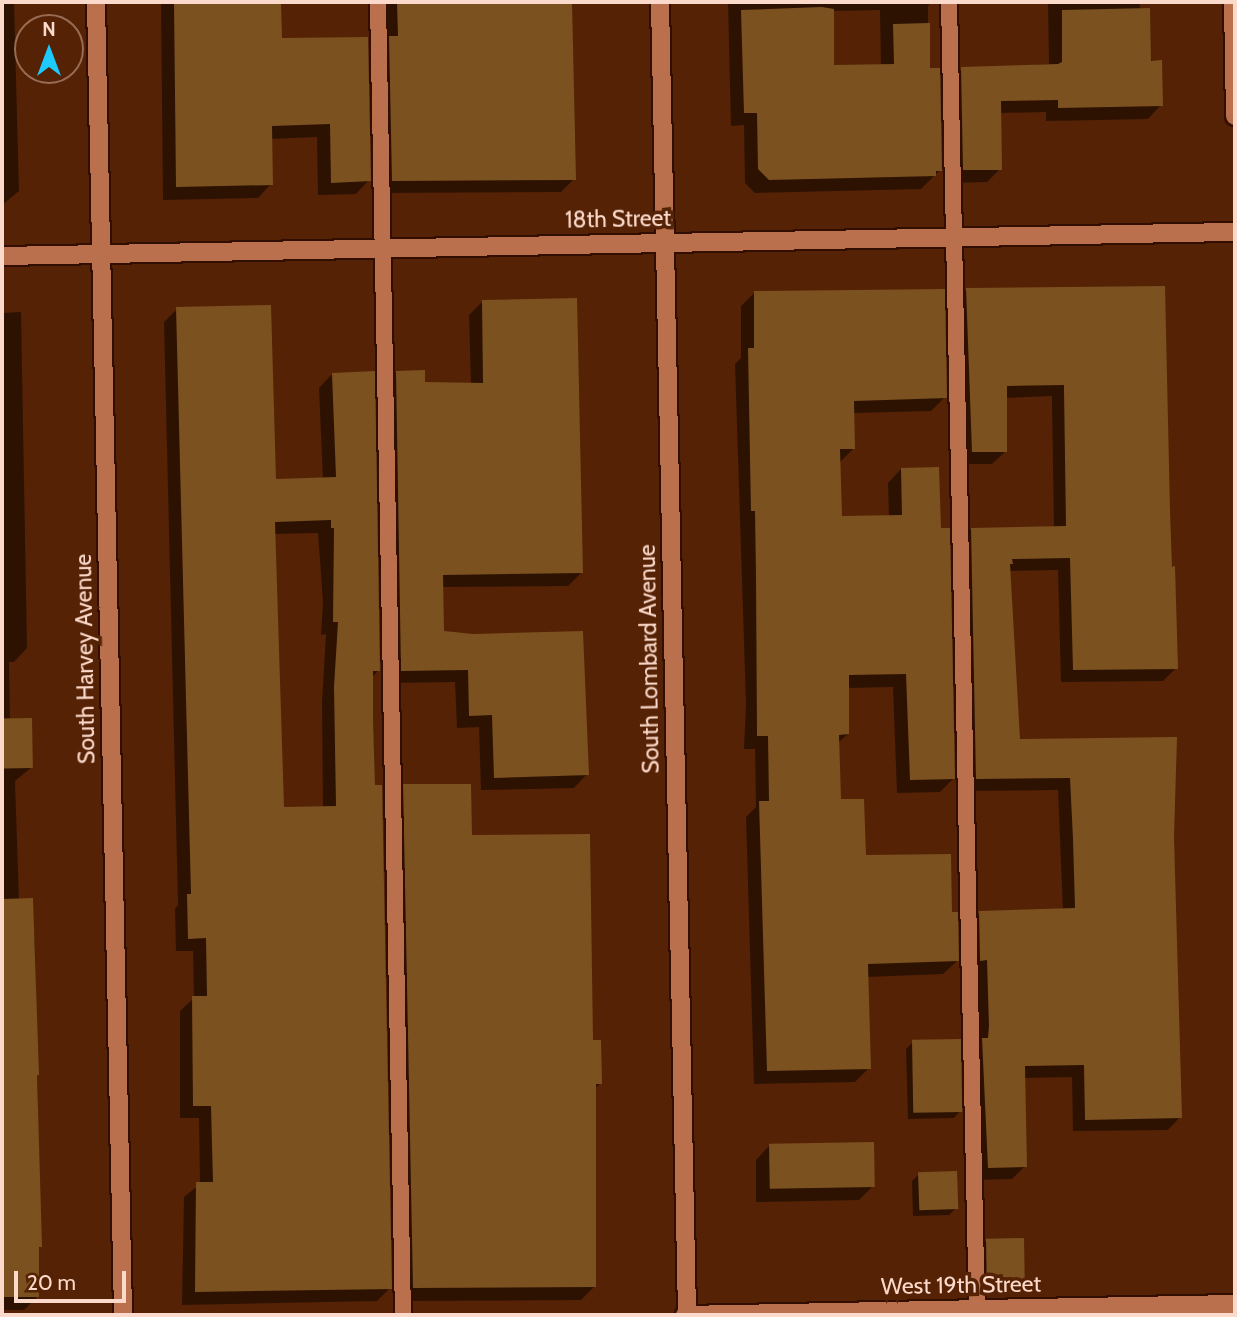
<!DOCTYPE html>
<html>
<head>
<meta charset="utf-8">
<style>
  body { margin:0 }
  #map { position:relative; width:1237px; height:1317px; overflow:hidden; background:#552205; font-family:Cabin,sans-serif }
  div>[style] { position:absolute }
  .shadow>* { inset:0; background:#0007 }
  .building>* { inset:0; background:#7c5120; transform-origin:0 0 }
  .roads { filter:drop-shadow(2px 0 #320e00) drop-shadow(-2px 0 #320e00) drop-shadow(0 2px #320e00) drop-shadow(0 -2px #320e00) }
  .lane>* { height:16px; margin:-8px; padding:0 8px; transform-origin:8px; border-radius:8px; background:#ba704c }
  .street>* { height:18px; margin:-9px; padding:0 9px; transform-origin:9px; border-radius:9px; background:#ba704c }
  span { translate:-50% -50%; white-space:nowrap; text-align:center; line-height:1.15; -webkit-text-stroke:7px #552205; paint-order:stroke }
  .street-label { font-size:23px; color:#fcdacb }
  .frame { position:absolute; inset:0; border:4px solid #fcdacb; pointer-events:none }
  .north { position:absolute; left:14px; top:14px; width:70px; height:70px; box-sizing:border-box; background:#552205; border:2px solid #986c54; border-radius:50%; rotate:0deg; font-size:19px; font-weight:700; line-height:28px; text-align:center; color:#fcdacb }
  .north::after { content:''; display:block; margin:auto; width:24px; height:32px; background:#1ec9fd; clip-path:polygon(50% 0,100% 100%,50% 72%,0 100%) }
  .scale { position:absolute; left:14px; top:1271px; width:112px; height:32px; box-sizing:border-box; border:4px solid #fcdacb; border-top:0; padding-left:9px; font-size:21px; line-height:24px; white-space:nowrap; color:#fcdacb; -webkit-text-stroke:5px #552205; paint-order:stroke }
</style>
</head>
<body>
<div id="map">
  <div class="shadow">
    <i style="clip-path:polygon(2px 2px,14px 2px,19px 191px,2px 205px)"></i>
    <i style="clip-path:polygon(161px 2px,280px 2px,280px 40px,369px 180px,356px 194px,318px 195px,317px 137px,270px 139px,271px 184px,258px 198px,163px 200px)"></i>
    <i style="clip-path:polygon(385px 2px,571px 2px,574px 179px,561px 192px,380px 193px)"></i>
    <i style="clip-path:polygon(evenodd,728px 2px,932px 2px,928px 6px,928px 70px,940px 170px,921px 189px,755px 193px,745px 183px,744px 125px,731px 126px,728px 2px,880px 10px,881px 66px,833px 67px,832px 11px,880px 10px)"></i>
    <i style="clip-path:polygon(1048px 2px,1139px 2px,1161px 105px,1148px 119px,1046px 121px,1046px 112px,1000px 113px,1000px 169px,987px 182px,950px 183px,948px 82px,962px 69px,1049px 64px)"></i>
    <i style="clip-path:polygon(1164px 287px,1168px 511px,1176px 668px,1163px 681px,1061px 682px,1058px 570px,1008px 571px,1019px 741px,1173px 837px,1180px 1117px,1168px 1130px,1073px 1131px,1072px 1077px,1024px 1078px,1025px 1166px,1012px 1179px,976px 1180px,967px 926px,980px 913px,1063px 911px,1058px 790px,964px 791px,959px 542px,971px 529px,1054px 528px,1052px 403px,1052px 396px,1005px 398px,1005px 452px,992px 464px,960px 464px,954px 303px,966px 290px)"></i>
    <i style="clip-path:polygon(755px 292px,945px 397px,931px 411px,853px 413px,854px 448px,839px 463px,840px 518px,889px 517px,888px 483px,901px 469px,953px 779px,940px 792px,897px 793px,893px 687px,847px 688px,848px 734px,838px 743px,839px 801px,863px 856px,951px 914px,957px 961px,943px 974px,866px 977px,869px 1068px,855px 1082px,754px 1084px,746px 817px,756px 807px,755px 749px,744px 749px,746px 704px,735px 364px,741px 358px,741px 306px)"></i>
    <i style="clip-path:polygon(482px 302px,581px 573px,568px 586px,442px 587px,443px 633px,473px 636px,587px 774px,574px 788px,481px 790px,479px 727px,457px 728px,455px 682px,389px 683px,383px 385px,396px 372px,423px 384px,471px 385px,469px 315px)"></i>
    <i style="clip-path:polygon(evenodd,177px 309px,275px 481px,323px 480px,319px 388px,332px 374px,378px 671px,371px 678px,390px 1288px,377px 1301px,182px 1305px,184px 1197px,200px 1184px,199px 1118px,180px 1118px,180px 1011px,194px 998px,193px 951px,176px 951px,175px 909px,178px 905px,164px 322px,177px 309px,318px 533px,323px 602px,321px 635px,326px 634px,322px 702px,323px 808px,282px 809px,274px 534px,318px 533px)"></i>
    <i style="clip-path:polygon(21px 312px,27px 648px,14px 662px,9px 662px,10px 721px,32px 767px,15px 781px,19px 900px,32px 900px,35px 949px,40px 1247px,37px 1249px,38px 1296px,24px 1310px,2px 1310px,2px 313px)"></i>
    <i style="clip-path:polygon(404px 786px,471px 837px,591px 1042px,600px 1084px,594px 1089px,594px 1287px,581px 1300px,400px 1301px,391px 800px)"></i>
    <i style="clip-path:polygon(913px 1042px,960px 1111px,954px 1118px,908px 1119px,906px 1049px)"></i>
    <i style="clip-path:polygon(770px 1145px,873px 1186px,859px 1200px,756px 1202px,756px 1160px)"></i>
    <i style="clip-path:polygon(919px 1174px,956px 1208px,949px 1215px,913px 1216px,912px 1181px)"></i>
    <i style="clip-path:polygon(987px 1240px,1023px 1278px,1017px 1285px,981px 1285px,980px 1247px)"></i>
  </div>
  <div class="building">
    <i style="clip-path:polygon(174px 2px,281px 2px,282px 38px,368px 37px,371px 181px,331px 183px,330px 124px,272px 126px,273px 185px,176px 187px)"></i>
    <i style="clip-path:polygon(397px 2px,572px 2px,576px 180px,392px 181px,389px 36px,398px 36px)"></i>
    <i style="clip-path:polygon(822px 7px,834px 9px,834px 65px,894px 64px,893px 24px,930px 23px,930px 68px,940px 68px,942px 171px,936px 171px,936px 176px,769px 180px,758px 169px,757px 113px,744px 113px,741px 10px)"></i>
    <i style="clip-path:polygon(1150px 8px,1151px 61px,1162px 60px,1163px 106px,1058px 108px,1058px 100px,1001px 101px,1002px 170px,963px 170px,961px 67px,1058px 64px,1062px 62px,1062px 10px)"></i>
    <i style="clip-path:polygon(1165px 286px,1170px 511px,1172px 567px,1175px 566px,1178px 669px,1073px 670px,1070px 558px,1012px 559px,1013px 564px,1010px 564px,1020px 739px,1177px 737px,1174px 837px,1182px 1118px,1085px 1120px,1084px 1065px,1025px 1066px,1027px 1167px,988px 1168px,982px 1038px,988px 1038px,989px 1026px,987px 960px,980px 961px,979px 911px,1075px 908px,1073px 839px,1070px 778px,976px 779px,971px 528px,1066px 526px,1064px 389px,1064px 385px,1007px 386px,1007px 452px,972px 452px,966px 288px)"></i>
    <i style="clip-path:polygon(945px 289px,947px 398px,854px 401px,855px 449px,840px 449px,842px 516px,902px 515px,901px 468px,939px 467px,941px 528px,950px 528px,955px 779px,910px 780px,906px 674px,849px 675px,849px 734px,839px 735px,841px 799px,864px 799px,866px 855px,951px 854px,952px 912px,958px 912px,959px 961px,868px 964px,871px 1069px,767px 1071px,759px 801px,769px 801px,768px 736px,757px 736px,756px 575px,755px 511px,751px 511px,748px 348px,754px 348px,754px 291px)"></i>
    <i style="clip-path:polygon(577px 298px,583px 573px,443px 575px,444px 631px,473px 634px,583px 631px,589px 775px,494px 778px,492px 715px,469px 716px,468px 670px,401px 671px,396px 371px,425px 370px,425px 382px,483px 383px,482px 300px)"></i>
    <i style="clip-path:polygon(evenodd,271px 305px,276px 479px,336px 477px,332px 373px,375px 371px,380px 671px,373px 671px,373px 720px,375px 785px,382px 785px,392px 1289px,195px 1292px,196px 1182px,213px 1182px,211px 1106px,193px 1106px,192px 996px,207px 996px,206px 938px,188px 939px,187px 894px,191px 894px,176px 307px,271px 305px,331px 520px,331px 528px,334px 528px,333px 622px,338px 622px,334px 687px,336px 806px,284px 807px,275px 522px,331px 520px)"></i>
    <i style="left:32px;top:718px;width:50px;height:30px;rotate:89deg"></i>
    <i style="clip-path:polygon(403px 784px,471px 784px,472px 835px,590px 834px,593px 1040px,601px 1040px,602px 1084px,596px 1084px,596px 1287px,413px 1288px)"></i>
    <i style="clip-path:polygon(33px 898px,39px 1075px,37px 1075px,42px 1247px,39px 1247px,39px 1297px,2px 1297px,2px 899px)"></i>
    <i style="left:961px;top:1039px;width:73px;height:49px;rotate:89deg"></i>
    <i style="left:874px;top:1142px;width:45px;height:105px;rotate:89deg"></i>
    <i style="left:957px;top:1171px;width:38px;height:39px;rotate:88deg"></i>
    <i style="left:1024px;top:1238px;width:41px;height:38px;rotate:89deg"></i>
  </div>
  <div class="roads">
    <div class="lane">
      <i style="left:378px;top:2px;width:1313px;rotate:88.91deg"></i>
      <i style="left:949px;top:2px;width:1313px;rotate:88.78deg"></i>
    </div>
    <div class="street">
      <i style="left:96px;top:2px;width:1313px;rotate:88.82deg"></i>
      <i style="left:660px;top:2px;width:1313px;rotate:88.82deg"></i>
      <i style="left:1233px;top:2px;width:114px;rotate:89deg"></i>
      <i style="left:2px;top:256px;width:1233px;rotate:-1.12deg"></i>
      <i style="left:685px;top:1315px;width:550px;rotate:-1.15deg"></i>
    </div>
  </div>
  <div class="street-label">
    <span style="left:618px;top:219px;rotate:-1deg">18th Street</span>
    <span style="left:85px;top:659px;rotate:-91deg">South Harvey Avenue</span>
    <span style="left:649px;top:659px;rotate:-91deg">South Lombard Avenue</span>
    <span style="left:961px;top:1285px;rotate:-1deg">West 19th Street</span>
  </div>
  <div class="frame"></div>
  <div class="north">N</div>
  <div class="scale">20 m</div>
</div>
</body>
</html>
